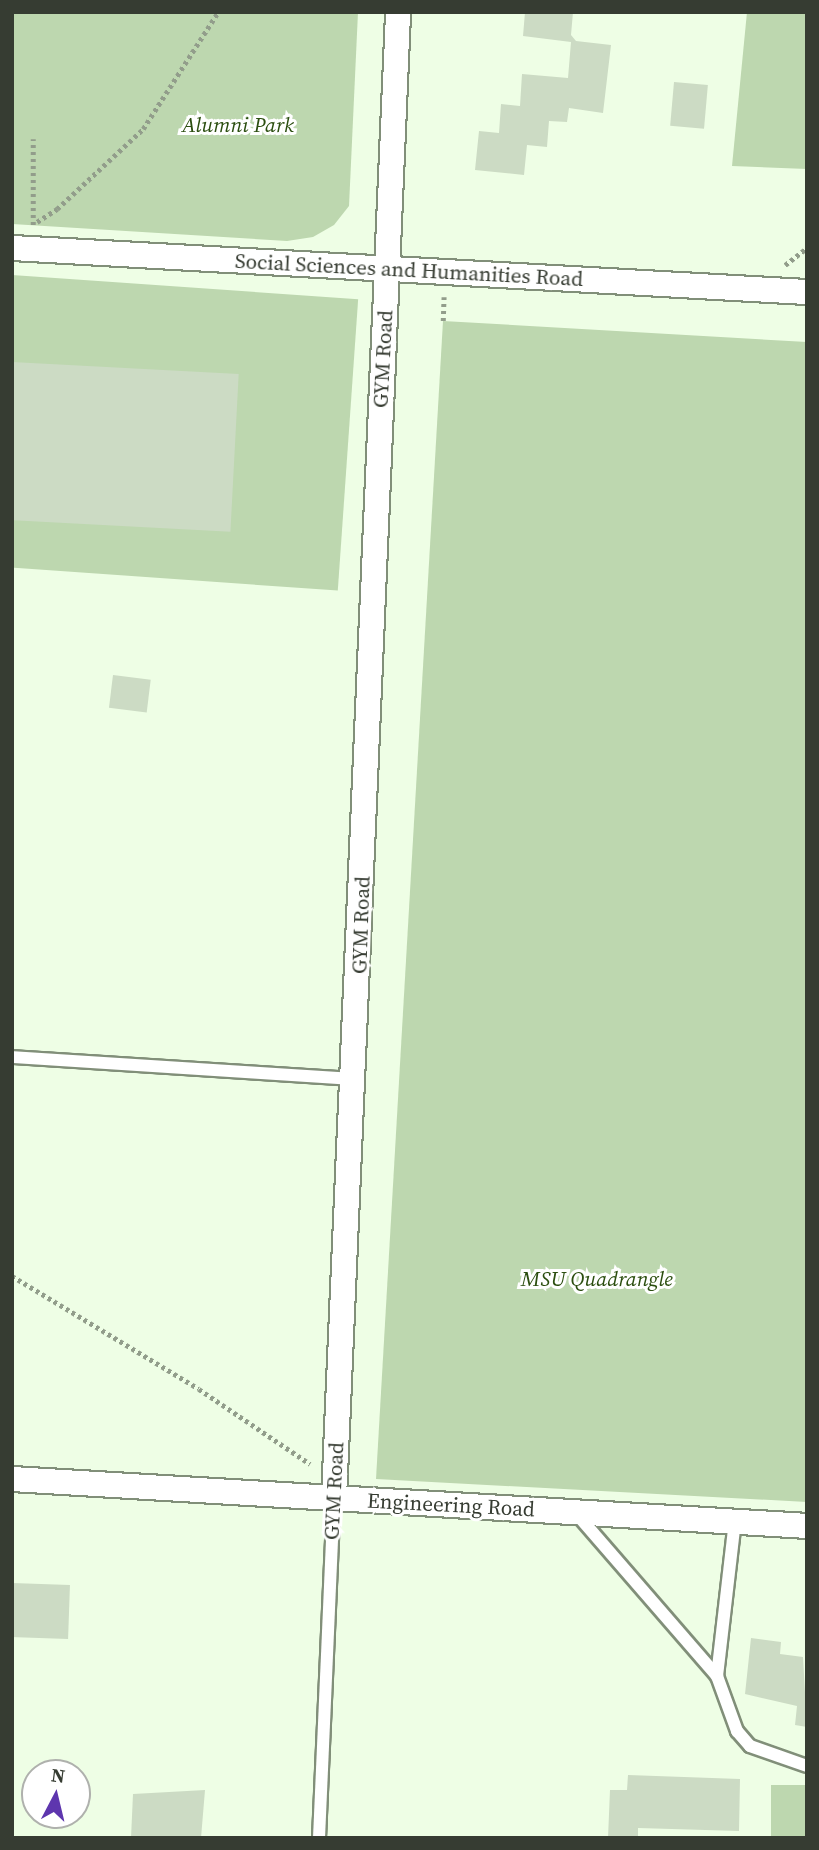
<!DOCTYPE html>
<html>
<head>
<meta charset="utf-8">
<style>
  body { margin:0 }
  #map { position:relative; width:819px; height:1850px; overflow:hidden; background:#eefee5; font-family:"Source Serif 4",serif }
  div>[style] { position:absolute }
  .green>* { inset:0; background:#bdd7af; transform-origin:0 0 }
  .building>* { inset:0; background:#ccdbc4; transform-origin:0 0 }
  .path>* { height:4.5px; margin-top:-2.25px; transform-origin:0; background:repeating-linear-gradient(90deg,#929d8b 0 3.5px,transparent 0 7px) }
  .roads { filter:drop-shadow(2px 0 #818f79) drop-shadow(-2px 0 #818f79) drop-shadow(0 2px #818f79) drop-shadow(0 -2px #818f79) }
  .lane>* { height:12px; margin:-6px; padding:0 6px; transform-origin:6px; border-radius:6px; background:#fff }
  .street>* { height:24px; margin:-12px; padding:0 12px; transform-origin:12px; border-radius:12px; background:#fff }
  span { translate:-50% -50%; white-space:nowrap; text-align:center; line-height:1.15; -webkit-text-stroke:6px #fff; paint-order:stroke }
  .park-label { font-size:21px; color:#2b4e0f; font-style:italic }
  .street-label { font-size:21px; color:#363c32 }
  .frame { position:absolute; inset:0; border:14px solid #363c32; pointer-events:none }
  .north { position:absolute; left:21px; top:1759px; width:70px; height:70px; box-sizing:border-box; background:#fff; border:2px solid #afb1ad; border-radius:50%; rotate:7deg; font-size:19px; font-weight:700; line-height:28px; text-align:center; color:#363c32 }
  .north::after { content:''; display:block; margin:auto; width:24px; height:32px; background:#5e36ae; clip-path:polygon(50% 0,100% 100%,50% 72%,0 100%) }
</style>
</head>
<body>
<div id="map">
  <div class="green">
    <i style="clip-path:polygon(12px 12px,358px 12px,349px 206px,334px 225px,313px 237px,287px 241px,12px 224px)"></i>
    <i style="clip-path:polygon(747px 12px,807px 12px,807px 169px,732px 166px)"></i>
    <i style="left:12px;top:275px;width:347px;height:292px;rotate:4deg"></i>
    <i style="clip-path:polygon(443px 321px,807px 342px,807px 1502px,376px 1479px)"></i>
    <i style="left:771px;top:1785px;width:36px;height:53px"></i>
  </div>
  <div class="building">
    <i style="clip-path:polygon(525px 12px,573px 12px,571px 35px,576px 41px,611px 45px,603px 113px,569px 108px,567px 122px,549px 121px,547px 147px,527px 145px,524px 175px,475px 170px,479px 131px,499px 133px,501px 104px,520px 106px,522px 74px,568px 78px,571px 42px,523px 36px)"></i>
    <i style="left:674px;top:82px;width:34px;height:44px;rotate:5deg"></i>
    <i style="left:12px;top:362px;width:227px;height:158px;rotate:3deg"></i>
    <i style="left:113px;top:675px;width:38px;height:33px;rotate:7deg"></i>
    <i style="left:12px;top:1583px;width:58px;height:54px;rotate:2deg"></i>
    <i style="clip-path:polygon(751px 1638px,781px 1642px,780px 1654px,803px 1657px,807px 1727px,795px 1725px,797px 1706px,745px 1694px)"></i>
    <i style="clip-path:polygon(628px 1775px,740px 1779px,739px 1831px,638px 1828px,638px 1838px,608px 1838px,610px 1790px,627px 1790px)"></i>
    <i style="clip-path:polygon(205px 1790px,201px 1838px,131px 1838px,133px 1794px)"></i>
  </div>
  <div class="path">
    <i style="left:37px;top:222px;width:24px;rotate:-33deg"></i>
    <i style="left:57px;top:209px;width:117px;rotate:-42.9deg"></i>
    <i style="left:143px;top:129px;width:139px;rotate:-57.3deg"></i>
    <i style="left:33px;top:225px;width:86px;rotate:-90deg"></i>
    <i style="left:785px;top:265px;width:28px;rotate:-38deg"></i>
    <i style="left:443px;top:321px;width:24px;rotate:-88deg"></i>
    <i style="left:12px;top:1276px;width:218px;rotate:31.1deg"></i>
    <i style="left:199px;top:1389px;width:134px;rotate:34deg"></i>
  </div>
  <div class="roads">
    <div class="lane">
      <i style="left:12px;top:1057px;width:344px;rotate:3.7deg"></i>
      <i style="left:575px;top:1512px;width:217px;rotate:49.1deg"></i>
      <i style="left:717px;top:1676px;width:59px;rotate:70deg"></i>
      <i style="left:737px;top:1731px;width:20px;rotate:49deg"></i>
      <i style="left:750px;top:1746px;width:60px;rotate:19.3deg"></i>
      <i style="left:717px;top:1676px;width:156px;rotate:-83.4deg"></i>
      <i style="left:319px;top:1838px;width:340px;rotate:-87.5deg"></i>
    </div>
    <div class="street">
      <i style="left:12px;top:248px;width:796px;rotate:3.17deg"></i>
      <i style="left:12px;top:1479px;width:796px;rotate:3.38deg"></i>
      <i style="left:334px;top:1498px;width:1487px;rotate:-87.53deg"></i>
    </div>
  </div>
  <div class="park-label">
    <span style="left:238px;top:125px">Alumni Park</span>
    <span style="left:597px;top:1279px">MSU Quadrangle</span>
  </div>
  <div class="street-label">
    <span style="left:409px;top:270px;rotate:3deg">Social Sciences and Humanities Road</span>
    <span style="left:383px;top:359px;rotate:-87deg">GYM Road</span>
    <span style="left:361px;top:925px;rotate:-88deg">GYM Road</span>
    <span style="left:334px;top:1491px;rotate:-87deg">GYM Road</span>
    <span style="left:451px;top:1505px;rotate:3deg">Engineering Road</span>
  </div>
  <div class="frame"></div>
  <div class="north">N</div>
</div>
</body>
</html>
